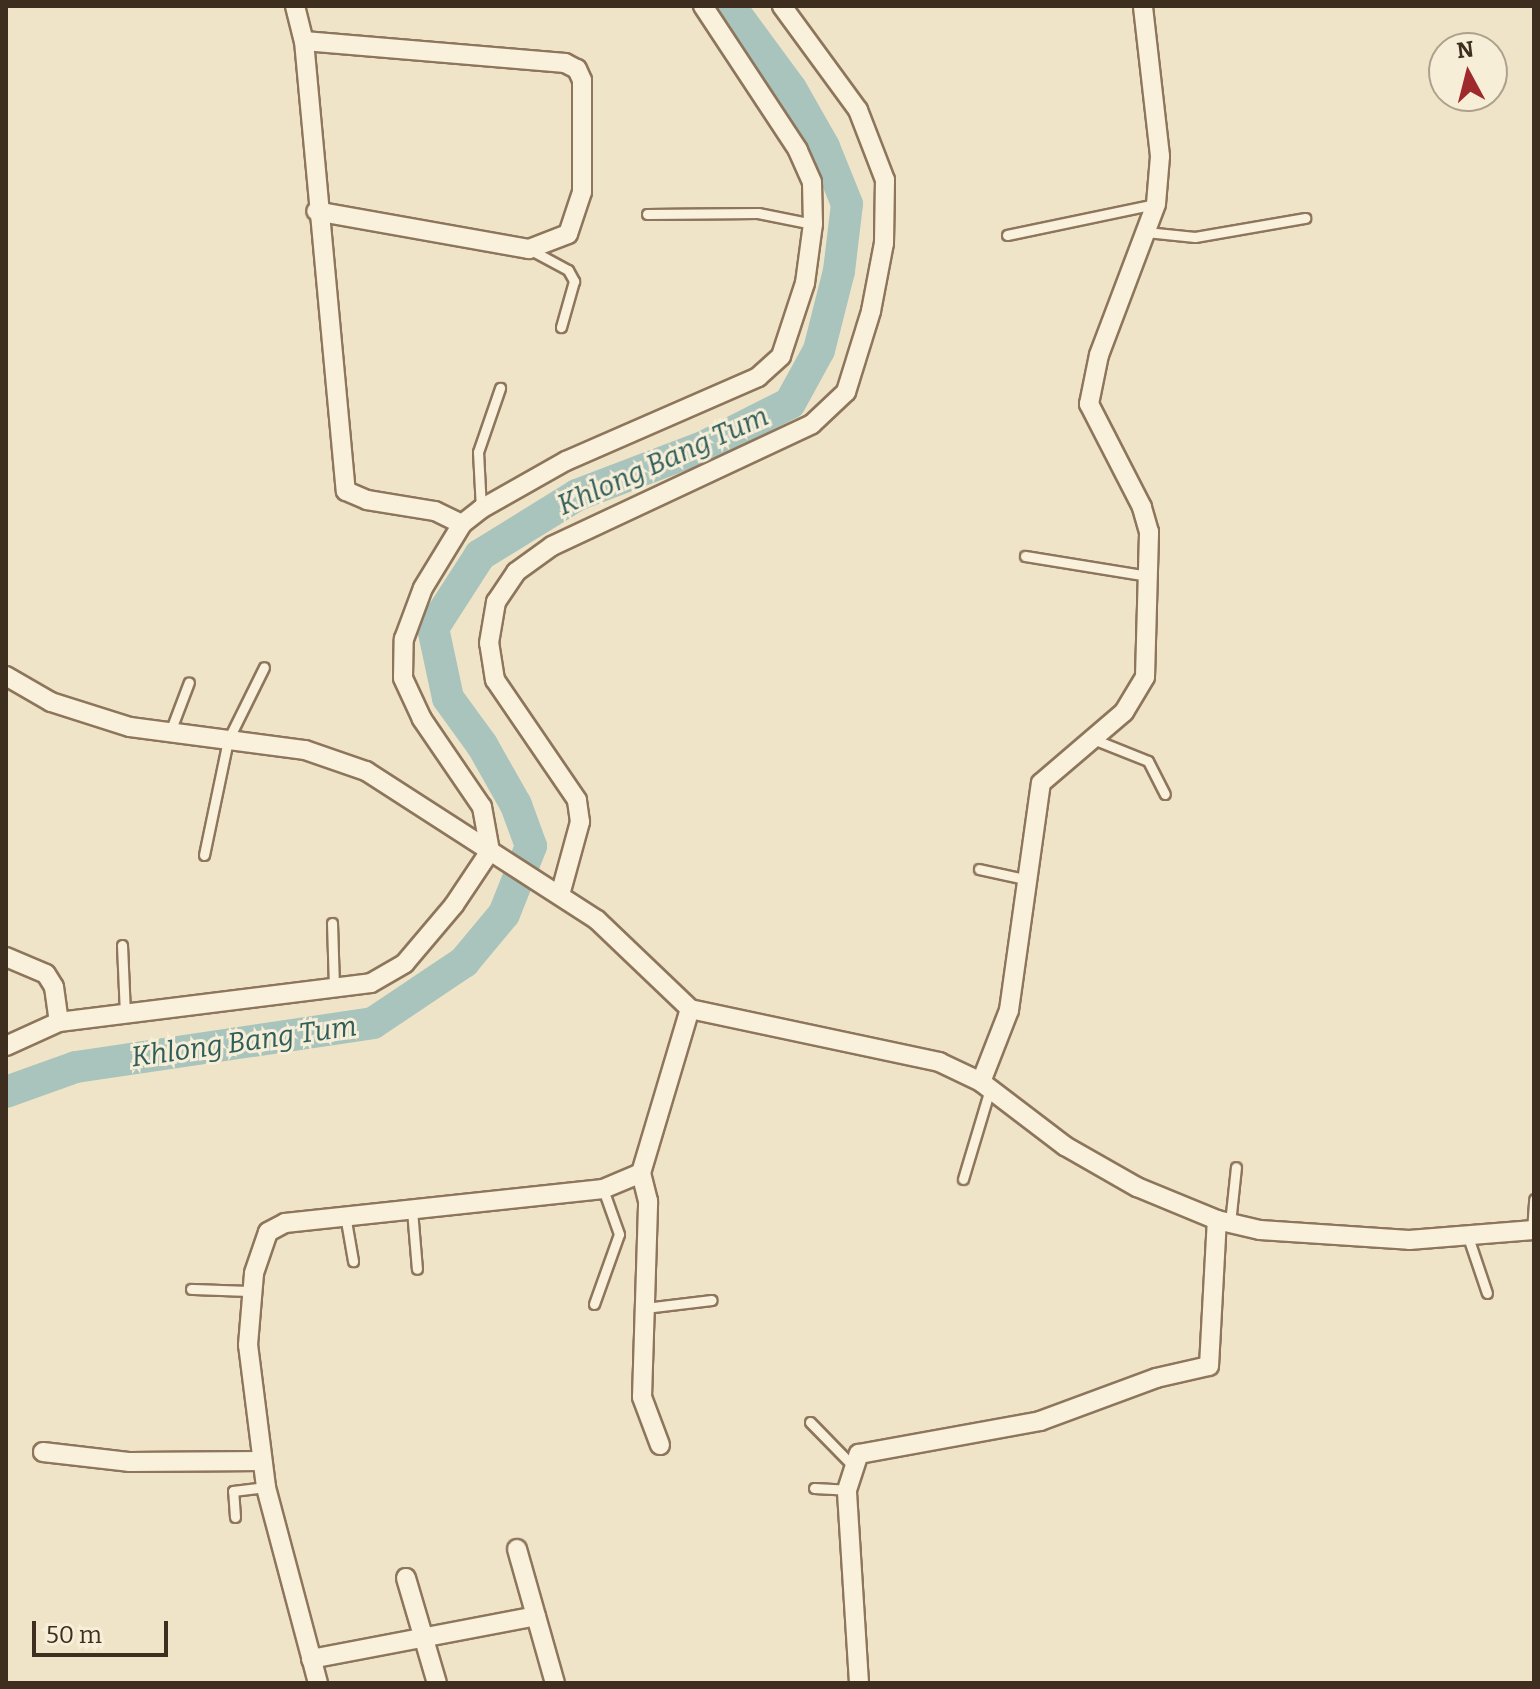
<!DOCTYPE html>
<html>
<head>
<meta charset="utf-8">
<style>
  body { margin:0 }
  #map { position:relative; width:1540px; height:1689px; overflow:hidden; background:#f0e4c8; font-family:Bitter,serif }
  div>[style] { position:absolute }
  .river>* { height:32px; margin:-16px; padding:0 16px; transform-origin:16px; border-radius:16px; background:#a9c4bc }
  .roads { filter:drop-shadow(2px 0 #8d765c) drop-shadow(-2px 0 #8d765c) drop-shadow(0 2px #8d765c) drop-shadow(0 -2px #8d765c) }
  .lane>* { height:9px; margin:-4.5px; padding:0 4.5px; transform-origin:4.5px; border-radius:4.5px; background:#faf1dc }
  .street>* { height:18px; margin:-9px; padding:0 9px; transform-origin:9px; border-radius:9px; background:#faf1dc }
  span { translate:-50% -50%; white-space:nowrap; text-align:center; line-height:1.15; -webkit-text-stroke:6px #f7eed8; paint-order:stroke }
  .water-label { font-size:28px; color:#2f5d5a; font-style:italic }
  .frame { position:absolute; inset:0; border:8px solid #3d2e20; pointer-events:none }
  .north { position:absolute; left:1428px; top:32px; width:80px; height:80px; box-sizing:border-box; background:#f7eed8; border:2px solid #ada18e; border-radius:50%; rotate:353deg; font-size:22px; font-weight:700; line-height:32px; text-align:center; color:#3d2e20 }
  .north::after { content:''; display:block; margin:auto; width:28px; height:36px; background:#9e2a2b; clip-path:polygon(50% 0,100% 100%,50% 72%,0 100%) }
  .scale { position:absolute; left:32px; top:1621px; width:136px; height:36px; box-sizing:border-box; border:4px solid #3d2e20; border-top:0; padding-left:10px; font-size:24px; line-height:28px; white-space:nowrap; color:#3d2e20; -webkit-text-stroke:6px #f7eed8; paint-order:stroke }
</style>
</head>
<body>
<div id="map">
  <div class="river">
    <i style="left:6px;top:1092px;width:74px;rotate:-19.7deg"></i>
    <i style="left:76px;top:1067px;width:300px;rotate:-8.4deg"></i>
    <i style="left:373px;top:1023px;width:110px;rotate:-33.8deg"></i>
    <i style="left:464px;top:962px;width:62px;rotate:-50.2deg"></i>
    <i style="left:504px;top:914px;width:73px;rotate:-68.3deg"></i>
    <i style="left:531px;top:846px;width:44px;rotate:-110.1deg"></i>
    <i style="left:516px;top:805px;width:69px;rotate:-119.5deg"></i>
    <i style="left:482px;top:745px;width:58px;rotate:-125.9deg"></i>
    <i style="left:448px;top:698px;width:72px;rotate:-102.1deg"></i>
    <i style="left:433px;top:628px;width:87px;rotate:-57.2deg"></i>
    <i style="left:480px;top:555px;width:114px;rotate:-31.7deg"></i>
    <i style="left:577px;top:495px;width:137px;rotate:-20.9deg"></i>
    <i style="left:705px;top:446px;width:95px;rotate:-26.8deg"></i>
    <i style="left:790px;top:403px;width:60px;rotate:-61.3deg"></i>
    <i style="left:819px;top:350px;width:81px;rotate:-75.8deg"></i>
    <i style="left:839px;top:271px;width:67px;rotate:-83.2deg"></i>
    <i style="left:847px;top:204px;width:61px;rotate:-112deg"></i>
    <i style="left:824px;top:147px;width:67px;rotate:-119.6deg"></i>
    <i style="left:791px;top:89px;width:103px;rotate:-126.3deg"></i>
  </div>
  <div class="roads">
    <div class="lane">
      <i style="left:647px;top:214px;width:111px;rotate:-0.5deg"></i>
      <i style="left:758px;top:213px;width:56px;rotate:11.3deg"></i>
      <i style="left:1146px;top:232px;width:49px;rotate:5.8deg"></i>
      <i style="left:1195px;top:237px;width:112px;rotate:-9.8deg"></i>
      <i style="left:1007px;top:235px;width:152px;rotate:-11.8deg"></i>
      <i style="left:529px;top:249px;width:44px;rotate:28.3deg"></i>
      <i style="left:568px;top:270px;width:13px;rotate:61deg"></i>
      <i style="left:574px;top:281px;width:48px;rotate:105.8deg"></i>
      <i style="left:481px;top:509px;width:57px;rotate:-93deg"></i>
      <i style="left:478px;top:452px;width:68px;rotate:-71deg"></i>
      <i style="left:1025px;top:556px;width:125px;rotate:9.2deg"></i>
      <i style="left:170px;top:732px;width:53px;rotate:-69.2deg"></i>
      <i style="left:1093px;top:739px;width:59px;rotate:21.8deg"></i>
      <i style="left:1148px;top:761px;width:37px;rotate:63deg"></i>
      <i style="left:204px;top:855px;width:117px;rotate:-78.2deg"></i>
      <i style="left:228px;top:740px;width:81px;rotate:-63.7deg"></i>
      <i style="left:979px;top:869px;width:51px;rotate:12.4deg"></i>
      <i style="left:332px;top:923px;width:65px;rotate:88.2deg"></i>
      <i style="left:122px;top:945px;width:70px;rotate:87.5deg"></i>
      <i style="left:963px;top:1179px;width:94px;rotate:-73.3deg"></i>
      <i style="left:412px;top:1210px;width:59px;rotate:85.2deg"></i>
      <i style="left:345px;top:1215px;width:47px;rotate:80.1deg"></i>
      <i style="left:1230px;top:1223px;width:56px;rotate:-83.9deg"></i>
      <i style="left:1532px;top:1231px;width:32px;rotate:-86deg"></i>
      <i style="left:1468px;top:1237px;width:59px;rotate:71.3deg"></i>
      <i style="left:191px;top:1289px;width:60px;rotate:1.9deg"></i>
      <i style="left:594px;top:1304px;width:74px;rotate:-70.3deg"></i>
      <i style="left:619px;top:1234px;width:48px;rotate:-109.6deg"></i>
      <i style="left:645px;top:1308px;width:67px;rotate:-6.8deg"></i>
      <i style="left:810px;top:1422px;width:60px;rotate:45.7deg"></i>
      <i style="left:814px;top:1488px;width:33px;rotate:3deg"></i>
      <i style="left:235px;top:1517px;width:26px;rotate:-94deg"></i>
      <i style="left:233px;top:1491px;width:33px;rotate:-7deg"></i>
    </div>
    <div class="street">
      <i style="left:295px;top:6px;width:36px;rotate:76deg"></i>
      <i style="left:304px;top:41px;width:452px;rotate:84.7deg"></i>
      <i style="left:346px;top:491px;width:23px;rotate:23deg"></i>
      <i style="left:367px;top:500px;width:69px;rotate:9.2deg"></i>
      <i style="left:435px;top:511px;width:30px;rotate:26deg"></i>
      <i style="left:304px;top:41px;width:262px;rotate:4.8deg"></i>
      <i style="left:565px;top:63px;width:13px;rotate:27deg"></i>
      <i style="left:577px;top:69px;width:12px;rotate:66deg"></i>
      <i style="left:582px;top:80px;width:112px;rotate:90deg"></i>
      <i style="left:582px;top:192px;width:44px;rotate:108.4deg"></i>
      <i style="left:568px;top:234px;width:42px;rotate:159deg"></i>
      <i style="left:529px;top:249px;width:216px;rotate:-169.9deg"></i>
      <i style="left:6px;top:676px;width:52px;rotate:30deg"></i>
      <i style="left:51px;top:702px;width:83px;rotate:17.6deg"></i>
      <i style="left:130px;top:727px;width:177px;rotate:7.5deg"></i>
      <i style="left:305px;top:750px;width:65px;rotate:19deg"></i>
      <i style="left:366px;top:771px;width:275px;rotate:32.8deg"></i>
      <i style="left:597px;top:920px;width:129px;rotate:43.7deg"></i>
      <i style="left:690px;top:1009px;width:255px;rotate:12deg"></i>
      <i style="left:939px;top:1062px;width:47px;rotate:25.5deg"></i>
      <i style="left:981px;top:1082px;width:106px;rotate:37.3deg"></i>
      <i style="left:1065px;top:1146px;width:83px;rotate:29.7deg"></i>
      <i style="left:1137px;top:1187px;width:87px;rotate:22.4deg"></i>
      <i style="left:1217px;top:1220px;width:44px;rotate:13.1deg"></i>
      <i style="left:1260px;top:1230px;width:149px;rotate:3.8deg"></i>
      <i style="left:1409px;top:1240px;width:125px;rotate:-4.6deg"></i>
      <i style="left:560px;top:895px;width:76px;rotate:-74.7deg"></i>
      <i style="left:580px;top:822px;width:22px;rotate:-98deg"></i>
      <i style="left:577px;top:800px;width:145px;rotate:-124.3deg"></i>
      <i style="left:495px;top:680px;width:37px;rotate:-99deg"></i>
      <i style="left:489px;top:643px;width:42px;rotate:-80.3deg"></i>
      <i style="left:496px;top:602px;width:36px;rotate:-56deg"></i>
      <i style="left:516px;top:572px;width:44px;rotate:-35.8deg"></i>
      <i style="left:552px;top:546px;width:287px;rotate:-25.1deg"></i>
      <i style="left:812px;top:424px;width:47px;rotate:-43.3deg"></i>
      <i style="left:846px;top:392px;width:85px;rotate:-72.8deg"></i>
      <i style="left:871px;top:311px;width:69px;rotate:-79.2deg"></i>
      <i style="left:884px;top:243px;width:63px;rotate:-89.1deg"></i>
      <i style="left:885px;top:180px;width:75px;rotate:-111.1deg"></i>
      <i style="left:858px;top:110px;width:129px;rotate:-126.2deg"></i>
      <i style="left:6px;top:957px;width:43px;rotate:23deg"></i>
      <i style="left:46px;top:974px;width:15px;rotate:58deg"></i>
      <i style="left:54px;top:987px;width:35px;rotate:82deg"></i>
      <i style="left:6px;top:1046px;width:58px;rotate:-24.4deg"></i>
      <i style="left:59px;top:1022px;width:314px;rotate:-7.1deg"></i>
      <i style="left:371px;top:983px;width:39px;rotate:-30deg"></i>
      <i style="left:405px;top:963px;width:76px;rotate:-49.8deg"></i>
      <i style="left:454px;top:905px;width:65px;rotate:-56.3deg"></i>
      <i style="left:490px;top:851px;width:45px;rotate:-100.3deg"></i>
      <i style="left:482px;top:807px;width:107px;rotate:-124.3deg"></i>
      <i style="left:422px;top:719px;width:45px;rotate:-114.9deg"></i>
      <i style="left:403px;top:678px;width:39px;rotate:-89deg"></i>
      <i style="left:404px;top:639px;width:54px;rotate:-69.6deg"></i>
      <i style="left:423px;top:588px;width:75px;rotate:-58.6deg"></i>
      <i style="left:462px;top:524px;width:24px;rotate:-38deg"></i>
      <i style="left:481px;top:509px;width:98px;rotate:-29.5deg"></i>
      <i style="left:566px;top:461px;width:210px;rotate:-23.6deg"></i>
      <i style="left:758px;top:377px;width:31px;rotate:-42deg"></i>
      <i style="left:781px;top:356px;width:77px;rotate:-71.8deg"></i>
      <i style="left:805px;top:283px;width:60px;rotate:-82.3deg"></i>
      <i style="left:813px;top:224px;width:42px;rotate:-91.4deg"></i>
      <i style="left:812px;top:182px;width:35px;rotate:-114deg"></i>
      <i style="left:798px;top:150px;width:173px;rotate:-123.4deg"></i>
      <i style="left:981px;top:1082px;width:77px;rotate:-68.7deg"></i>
      <i style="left:1009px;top:1010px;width:229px;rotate:-82deg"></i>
      <i style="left:1041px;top:783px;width:109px;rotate:-40.5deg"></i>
      <i style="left:1124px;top:712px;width:41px;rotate:-59deg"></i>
      <i style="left:1145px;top:677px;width:145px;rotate:-88.4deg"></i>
      <i style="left:1149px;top:532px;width:26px;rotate:-106deg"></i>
      <i style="left:1142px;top:507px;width:116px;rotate:-117.2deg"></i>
      <i style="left:1089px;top:404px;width:50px;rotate:-78.5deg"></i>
      <i style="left:1099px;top:355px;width:161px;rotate:-69.3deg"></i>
      <i style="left:1156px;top:204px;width:48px;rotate:-85.2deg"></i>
      <i style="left:1160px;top:156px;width:151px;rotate:-96.5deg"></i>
      <i style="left:660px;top:1445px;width:51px;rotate:-110.6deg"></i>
      <i style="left:642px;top:1397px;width:196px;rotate:-88.2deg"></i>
      <i style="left:648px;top:1201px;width:29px;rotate:-104deg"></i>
      <i style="left:641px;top:1173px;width:171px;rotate:-73.4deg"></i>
      <i style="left:43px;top:1452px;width:88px;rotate:6.6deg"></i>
      <i style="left:130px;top:1462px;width:132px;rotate:-0.4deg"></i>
      <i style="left:517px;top:1549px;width:139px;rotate:74.2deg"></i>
      <i style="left:406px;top:1578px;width:109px;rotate:73.6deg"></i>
      <i style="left:311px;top:1659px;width:229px;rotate:-10.8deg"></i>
      <i style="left:318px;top:1683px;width:203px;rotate:-104.9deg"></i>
      <i style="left:266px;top:1487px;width:143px;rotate:-97.2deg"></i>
      <i style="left:248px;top:1345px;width:72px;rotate:-85.2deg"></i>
      <i style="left:254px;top:1273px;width:43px;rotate:-71.1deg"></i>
      <i style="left:268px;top:1232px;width:19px;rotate:-28deg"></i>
      <i style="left:285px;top:1223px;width:320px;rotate:-6.1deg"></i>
      <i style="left:603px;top:1189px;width:41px;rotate:-22.8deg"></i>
      <i style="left:859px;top:1683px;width:193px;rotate:-93.6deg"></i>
      <i style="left:847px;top:1490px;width:38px;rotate:-72deg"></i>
      <i style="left:859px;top:1454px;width:184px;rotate:-10.3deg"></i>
      <i style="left:1040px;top:1421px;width:124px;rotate:-20.3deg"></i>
      <i style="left:1156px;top:1378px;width:54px;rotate:-12.8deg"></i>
      <i style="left:1209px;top:1366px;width:146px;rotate:-86.9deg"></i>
    </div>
  </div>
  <div class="water-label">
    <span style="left:663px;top:461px;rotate:-24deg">Khlong Bang Tum</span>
    <span style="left:244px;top:1042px;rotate:-8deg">Khlong Bang Tum</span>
  </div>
  <div class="frame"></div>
  <div class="north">N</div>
  <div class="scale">50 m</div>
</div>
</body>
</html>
